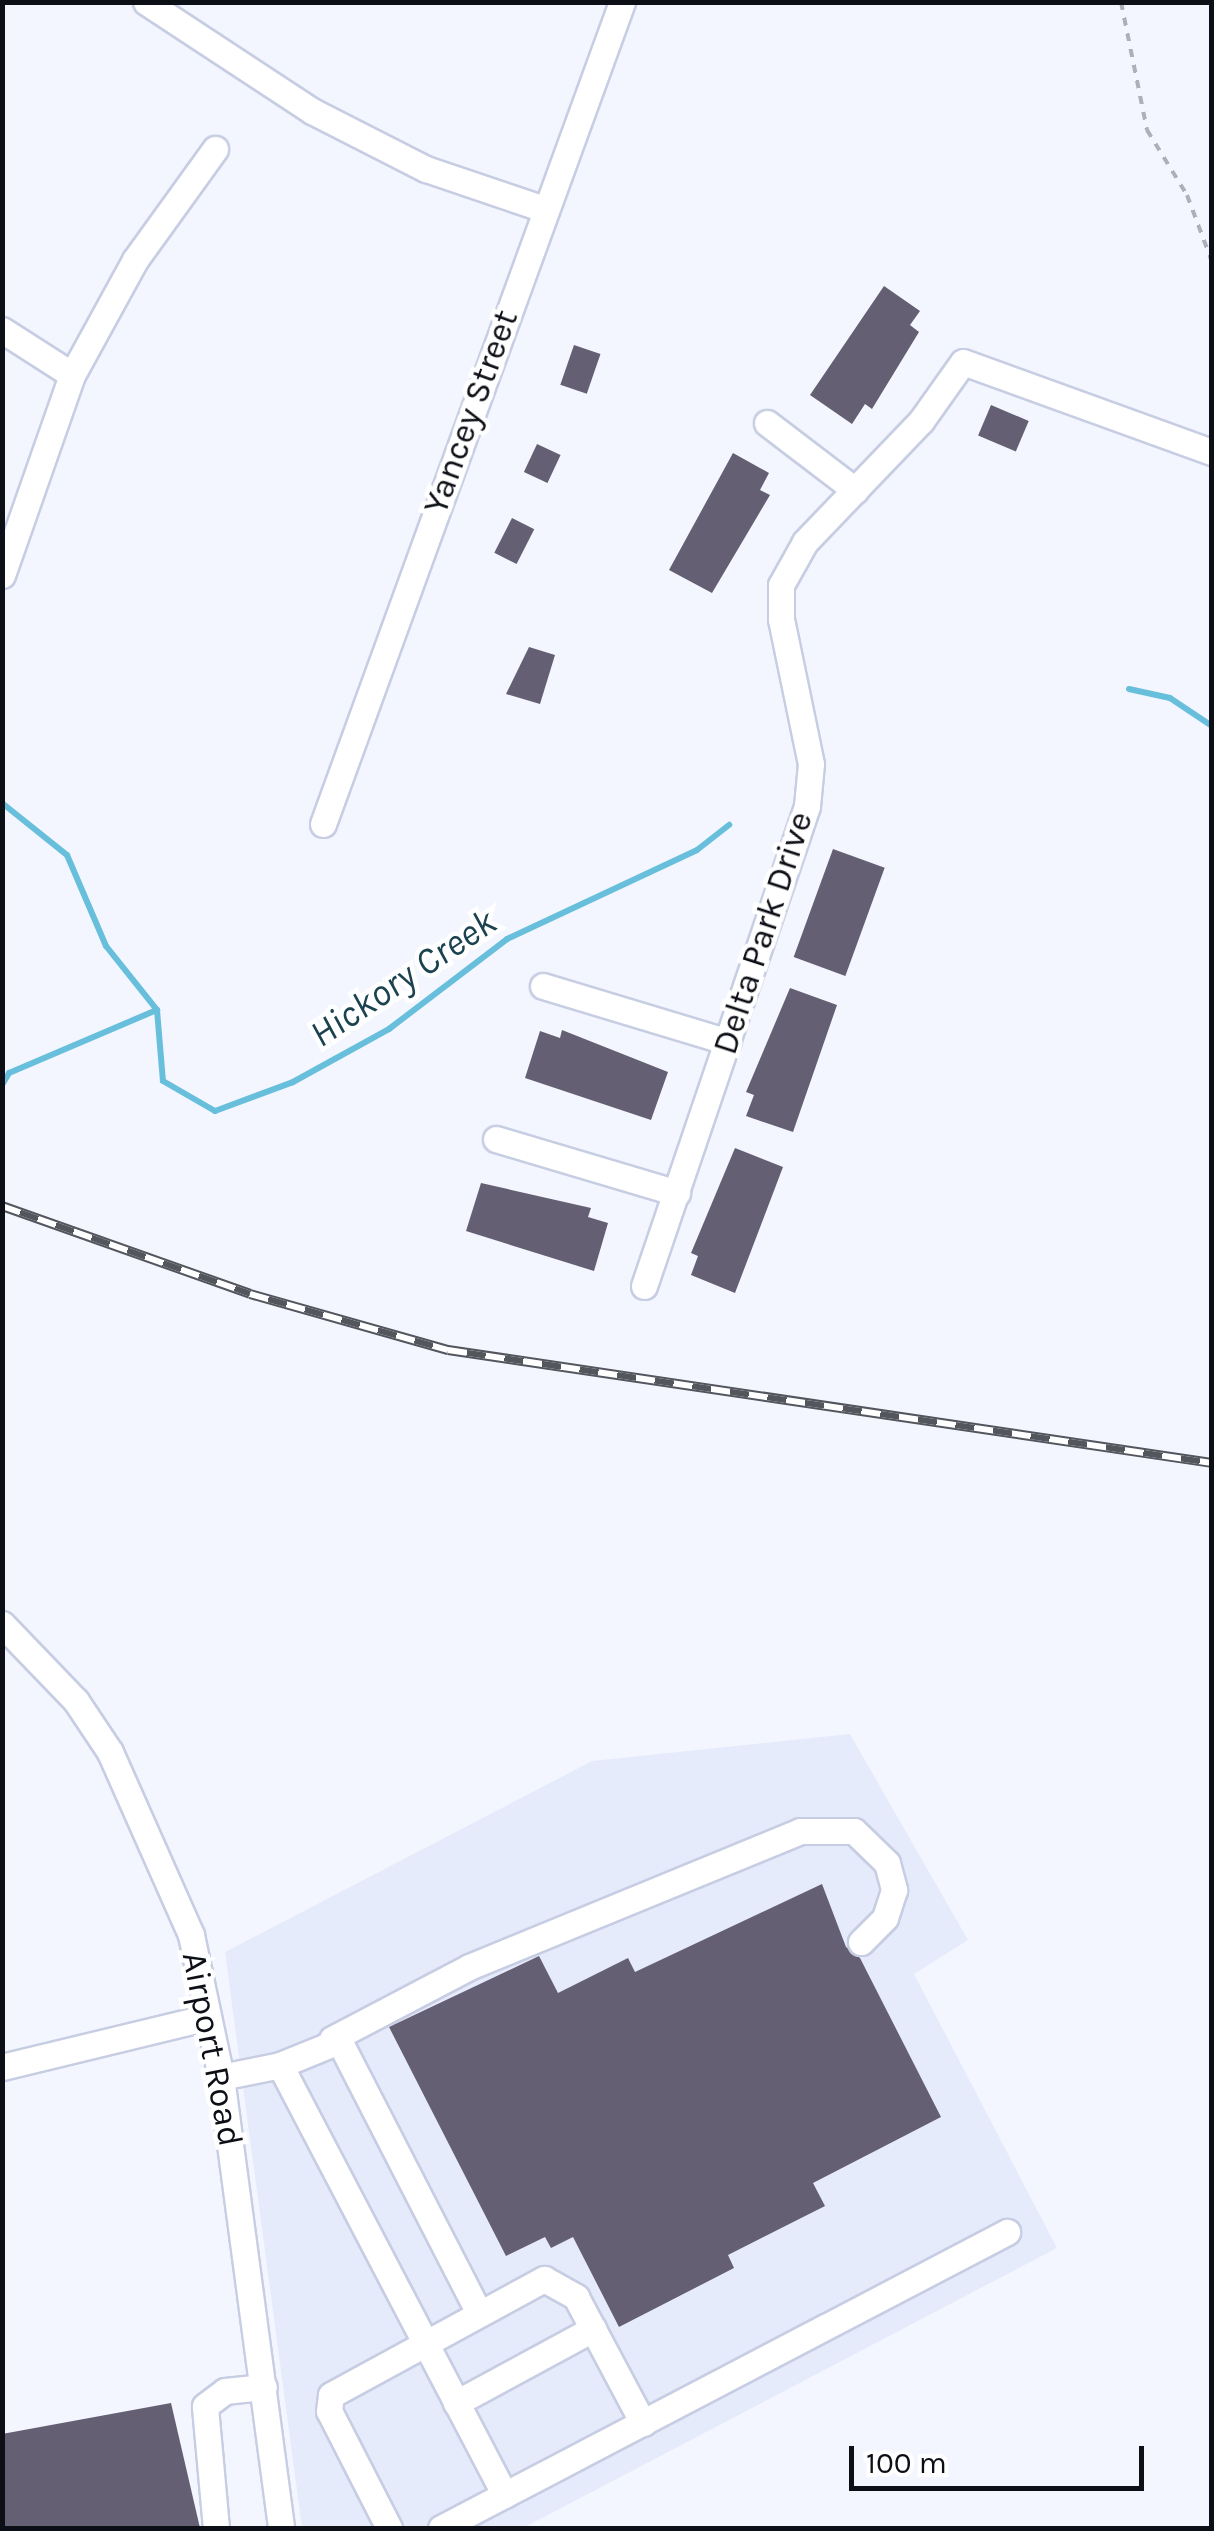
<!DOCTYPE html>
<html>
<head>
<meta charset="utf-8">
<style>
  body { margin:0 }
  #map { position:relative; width:1214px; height:2531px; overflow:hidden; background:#f3f6ff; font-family:Karla,sans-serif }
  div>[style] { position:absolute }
  .built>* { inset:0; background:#e6ebfc }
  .stream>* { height:6px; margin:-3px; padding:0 3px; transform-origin:3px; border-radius:3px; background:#68bfdc }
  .building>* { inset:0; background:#645f72; transform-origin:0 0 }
  .path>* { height:4px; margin-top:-2px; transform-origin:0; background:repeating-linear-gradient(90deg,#aeb0b9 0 8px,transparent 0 16px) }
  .roads { filter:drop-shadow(2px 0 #c7cde2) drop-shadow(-2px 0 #c7cde2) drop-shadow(0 2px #c7cde2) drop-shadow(0 -2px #c7cde2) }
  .minor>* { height:25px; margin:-12.5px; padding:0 12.5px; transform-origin:12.5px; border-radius:12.5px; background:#fff }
  .rail>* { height:10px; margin-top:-5px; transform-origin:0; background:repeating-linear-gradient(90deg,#fff 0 19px,#53565d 0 38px); box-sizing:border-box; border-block:2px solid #53565d }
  span { translate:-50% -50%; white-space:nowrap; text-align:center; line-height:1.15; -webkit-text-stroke:9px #fff; paint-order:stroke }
  .street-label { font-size:35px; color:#0d0f16 }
  .water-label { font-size:38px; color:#1b424f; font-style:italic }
  .frame { position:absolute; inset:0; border:5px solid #0d0f16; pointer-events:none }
  .scale { position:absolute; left:849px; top:2446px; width:295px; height:45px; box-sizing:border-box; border:5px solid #0d0f16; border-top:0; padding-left:12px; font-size:30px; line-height:35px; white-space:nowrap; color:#0d0f16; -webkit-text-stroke:8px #fff; paint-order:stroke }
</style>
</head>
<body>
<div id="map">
  <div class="built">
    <i style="clip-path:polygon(850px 1734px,968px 1940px,914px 1974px,1057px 2248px,523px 2528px,302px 2528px,225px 1952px,592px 1761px)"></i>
  </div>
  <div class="stream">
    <i style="left:1129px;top:689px;width:42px;rotate:12.4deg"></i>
    <i style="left:1170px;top:698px;width:50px;rotate:33.7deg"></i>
    <i style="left:2px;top:803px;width:83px;rotate:38.7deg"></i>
    <i style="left:67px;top:855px;width:99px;rotate:66.8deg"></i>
    <i style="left:106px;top:946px;width:82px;rotate:51.4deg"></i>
    <i style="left:157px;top:1010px;width:71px;rotate:85.2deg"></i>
    <i style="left:163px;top:1081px;width:60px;rotate:30deg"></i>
    <i style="left:215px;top:1111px;width:83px;rotate:-20.4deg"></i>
    <i style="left:293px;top:1082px;width:110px;rotate:-28.9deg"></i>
    <i style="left:389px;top:1029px;width:148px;rotate:-37.3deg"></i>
    <i style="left:507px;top:939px;width:210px;rotate:-25.1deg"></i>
    <i style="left:697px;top:850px;width:41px;rotate:-38deg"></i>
    <i style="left:2px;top:1085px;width:14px;rotate:-60deg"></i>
    <i style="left:9px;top:1073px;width:161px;rotate:-23.1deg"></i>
  </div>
  <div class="building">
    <i style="clip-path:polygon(884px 286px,920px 311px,910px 325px,919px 332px,872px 409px,865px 404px,852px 424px,810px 395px)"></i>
    <i style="left:574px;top:345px;width:28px;height:42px;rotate:19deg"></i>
    <i style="left:991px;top:405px;width:41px;height:33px;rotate:23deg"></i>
    <i style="left:537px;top:444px;width:26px;height:31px;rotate:25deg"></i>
    <i style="clip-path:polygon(733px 453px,769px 473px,760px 490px,770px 495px,712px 593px,669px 570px)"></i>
    <i style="left:512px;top:518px;width:25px;height:39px;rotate:27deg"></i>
    <i style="clip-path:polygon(529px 647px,555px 655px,540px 704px,506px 694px)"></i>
    <i style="left:833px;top:849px;width:55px;height:115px;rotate:20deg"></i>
    <i style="clip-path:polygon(790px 988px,837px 1005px,793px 1132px,746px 1116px,754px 1095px,746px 1092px)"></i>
    <i style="clip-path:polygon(562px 1030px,668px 1072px,651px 1120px,525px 1078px,540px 1031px,560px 1038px)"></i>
    <i style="clip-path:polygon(735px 1148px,783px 1167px,735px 1293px,691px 1275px,698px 1256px,691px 1253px)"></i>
    <i style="clip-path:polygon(481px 1183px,591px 1208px,588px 1217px,608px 1223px,594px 1271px,466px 1231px)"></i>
    <i style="clip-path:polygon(822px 1884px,846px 1947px,860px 1958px,941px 2117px,813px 2183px,825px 2206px,728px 2255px,734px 2268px,619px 2327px,573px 2237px,551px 2248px,545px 2237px,506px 2256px,389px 2027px,539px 1956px,558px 1993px,628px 1958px,635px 1972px)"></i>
    <i style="clip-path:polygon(171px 2403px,200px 2528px,2px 2528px,2px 2434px)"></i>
  </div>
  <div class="path">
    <i style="left:1121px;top:2px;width:131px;rotate:78.5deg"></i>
    <i style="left:1147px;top:130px;width:76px;rotate:58.4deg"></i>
    <i style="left:1187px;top:195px;width:72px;rotate:69.5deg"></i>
  </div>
  <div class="roads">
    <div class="minor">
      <i style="left:146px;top:2px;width:199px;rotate:33.3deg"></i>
      <i style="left:312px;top:111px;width:128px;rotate:27deg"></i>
      <i style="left:426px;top:169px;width:125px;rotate:18.7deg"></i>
      <i style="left:2px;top:330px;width:83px;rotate:32.7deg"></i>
      <i style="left:767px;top:423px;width:111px;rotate:37.3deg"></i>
      <i style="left:2px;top:575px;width:212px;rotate:-70.7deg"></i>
      <i style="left:72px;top:375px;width:131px;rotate:-61.3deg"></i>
      <i style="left:135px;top:260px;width:137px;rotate:-54.2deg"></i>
      <i style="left:323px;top:824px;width:875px;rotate:-70.01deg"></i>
      <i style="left:543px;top:986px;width:193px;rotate:16.8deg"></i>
      <i style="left:496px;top:1139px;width:189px;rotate:16.6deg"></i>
      <i style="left:644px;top:1286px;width:507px;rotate:-71.24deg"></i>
      <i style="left:807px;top:806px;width:42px;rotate:-84.6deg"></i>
      <i style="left:811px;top:764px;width:148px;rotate:-101.7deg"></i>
      <i style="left:781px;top:619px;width:34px;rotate:-90deg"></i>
      <i style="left:781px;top:585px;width:49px;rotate:-60.8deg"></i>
      <i style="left:805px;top:542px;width:168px;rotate:-46.2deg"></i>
      <i style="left:921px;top:421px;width:72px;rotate:-54.6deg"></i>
      <i style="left:963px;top:362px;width:265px;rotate:19.9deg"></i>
      <i style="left:2px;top:1624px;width:107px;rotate:46.1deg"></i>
      <i style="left:76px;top:1701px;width:61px;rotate:56.3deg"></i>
      <i style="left:110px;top:1752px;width:200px;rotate:66.1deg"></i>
      <i style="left:191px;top:1935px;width:145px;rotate:78.1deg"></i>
      <i style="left:221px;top:2077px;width:455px;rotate:82.4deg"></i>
      <i style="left:332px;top:2039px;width:155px;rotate:-27.7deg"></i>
      <i style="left:469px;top:1967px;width:358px;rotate:-22.3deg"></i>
      <i style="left:800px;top:1831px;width:54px"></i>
      <i style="left:854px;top:1831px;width:46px;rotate:44.1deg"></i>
      <i style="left:887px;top:1863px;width:28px;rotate:75deg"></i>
      <i style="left:894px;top:1890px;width:29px;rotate:108deg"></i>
      <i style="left:885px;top:1918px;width:34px;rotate:135deg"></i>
      <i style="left:2px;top:2067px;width:212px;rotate:-13.6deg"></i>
      <i style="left:221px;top:2077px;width:61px;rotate:-11.3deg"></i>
      <i style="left:479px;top:2313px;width:306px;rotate:-117.2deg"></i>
      <i style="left:339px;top:2041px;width:64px;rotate:157.9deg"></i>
      <i style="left:280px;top:2065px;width:485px;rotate:62.4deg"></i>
      <i style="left:456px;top:2403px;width:156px;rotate:-28.4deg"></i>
      <i style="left:216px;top:2528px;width:122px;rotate:-95.2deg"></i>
      <i style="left:205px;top:2406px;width:25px;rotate:-37deg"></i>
      <i style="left:225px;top:2391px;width:39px;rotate:-6deg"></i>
      <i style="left:389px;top:2528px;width:131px;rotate:-117.1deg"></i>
      <i style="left:329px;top:2411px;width:16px;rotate:-83deg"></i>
      <i style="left:331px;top:2395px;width:243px;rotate:-28.6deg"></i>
      <i style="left:544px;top:2279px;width:37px;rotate:29deg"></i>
      <i style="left:576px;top:2297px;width:143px;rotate:62deg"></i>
      <i style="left:441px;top:2528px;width:639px;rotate:-27.61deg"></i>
    </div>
  </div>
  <div class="rail">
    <i style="left:2px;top:1206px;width:263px;rotate:19.5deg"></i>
    <i style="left:250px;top:1294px;width:206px;rotate:15.8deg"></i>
    <i style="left:448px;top:1350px;width:772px;rotate:8.41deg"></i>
  </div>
  <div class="street-label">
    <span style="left:471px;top:412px;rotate:-70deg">Yancey Street</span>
    <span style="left:763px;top:933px;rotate:-72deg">Delta Park Drive</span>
    <span style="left:212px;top:2049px;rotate:79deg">Airport Road</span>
  </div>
  <div class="water-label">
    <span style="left:403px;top:978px;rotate:-34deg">Hickory Creek</span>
  </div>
  <div class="frame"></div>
  <div class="scale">100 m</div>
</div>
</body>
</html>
